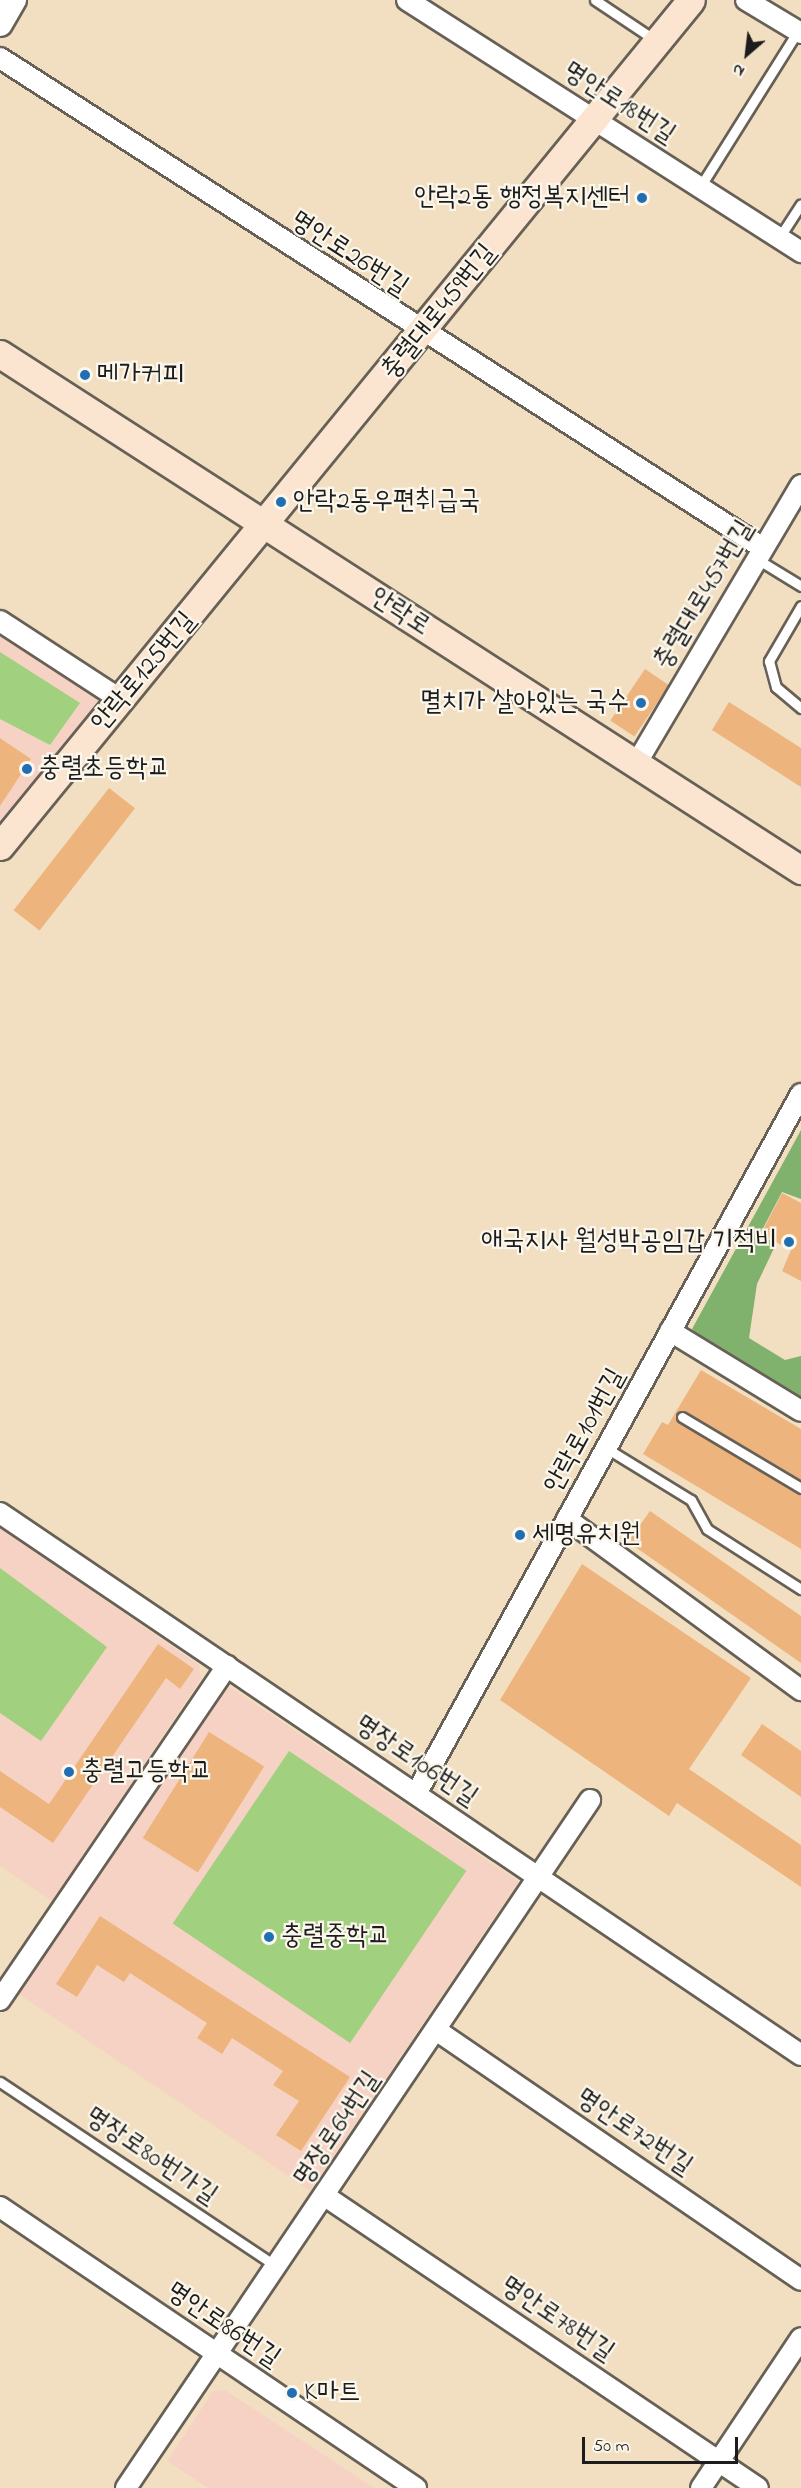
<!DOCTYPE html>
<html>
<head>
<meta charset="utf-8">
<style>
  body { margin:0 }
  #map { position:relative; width:801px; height:2488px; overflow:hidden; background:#f2dfc1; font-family:"Indie Flower","Poor Story",sans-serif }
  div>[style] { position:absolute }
  .built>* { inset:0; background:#f6d2c4; transform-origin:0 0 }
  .green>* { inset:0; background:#a1d07e; transform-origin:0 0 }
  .forest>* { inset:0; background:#80b26d }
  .building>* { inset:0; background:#eeb47e; transform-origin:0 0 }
  .roads { filter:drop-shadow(2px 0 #676056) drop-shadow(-2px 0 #676056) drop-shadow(0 2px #676056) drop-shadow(0 -2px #676056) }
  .service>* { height:9px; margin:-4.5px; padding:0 4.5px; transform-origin:4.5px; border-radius:4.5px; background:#fff }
  .minor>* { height:20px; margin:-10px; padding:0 10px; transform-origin:10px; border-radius:10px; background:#fff }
  .tertiary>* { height:24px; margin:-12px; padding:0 12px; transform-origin:12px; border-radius:12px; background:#fff }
  .secondary>* { height:27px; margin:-13.5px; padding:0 13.5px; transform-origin:13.5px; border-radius:13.5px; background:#fce5d0 }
  .dots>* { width:16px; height:16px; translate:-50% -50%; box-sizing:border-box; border:3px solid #fbf7ec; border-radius:50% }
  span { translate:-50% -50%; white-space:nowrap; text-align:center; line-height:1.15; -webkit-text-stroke:4.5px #fbf7ec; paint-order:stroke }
  .street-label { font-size:27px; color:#1c1c1c }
  .poi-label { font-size:27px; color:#1c1c1c }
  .right { translate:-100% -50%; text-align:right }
  .left { translate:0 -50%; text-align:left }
  .north { position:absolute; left:717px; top:24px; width:60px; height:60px; -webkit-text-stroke:4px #fbf7ec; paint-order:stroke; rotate:208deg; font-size:16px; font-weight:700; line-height:24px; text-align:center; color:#1c1c1c }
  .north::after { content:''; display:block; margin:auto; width:21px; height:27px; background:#1c1c1c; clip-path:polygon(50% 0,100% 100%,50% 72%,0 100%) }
  .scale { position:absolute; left:582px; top:2437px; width:156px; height:27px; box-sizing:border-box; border:3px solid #1c1c1c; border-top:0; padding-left:8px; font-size:18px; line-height:21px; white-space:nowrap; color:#1c1c1c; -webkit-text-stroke:4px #fbf7ec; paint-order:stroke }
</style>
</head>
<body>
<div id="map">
  <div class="built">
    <i style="clip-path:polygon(0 633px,108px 704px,0 833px)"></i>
    <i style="clip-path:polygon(0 1528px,199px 1665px,201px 1679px,52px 1901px,0 1866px)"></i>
    <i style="left:226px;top:1684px;width:353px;height:373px;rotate:34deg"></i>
    <i style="clip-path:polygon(225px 2390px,374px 2488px,208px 2488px,167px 2461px,213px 2391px)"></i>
  </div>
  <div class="green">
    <i style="clip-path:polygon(0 652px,80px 703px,50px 745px,0 719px)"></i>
    <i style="clip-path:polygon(0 1568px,107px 1647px,41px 1741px,0 1713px)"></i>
    <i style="left:289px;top:1751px;width:214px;height:208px;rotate:34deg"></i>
  </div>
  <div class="forest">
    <i style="clip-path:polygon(801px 1130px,801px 1199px,782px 1192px,760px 1234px,776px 1244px,757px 1284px,749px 1338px,785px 1360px,801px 1356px,801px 1405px,709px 1347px,692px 1329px)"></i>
  </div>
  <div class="building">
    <i style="left:645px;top:669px;width:29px;height:62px;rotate:34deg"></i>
    <i style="clip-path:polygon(729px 702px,801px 748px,801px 787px,712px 730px)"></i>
    <i style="clip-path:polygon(0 738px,31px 759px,0 806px)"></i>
    <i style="left:109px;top:788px;width:33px;height:155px;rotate:38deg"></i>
    <i style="clip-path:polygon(782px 1193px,801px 1203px,801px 1281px,782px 1271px,791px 1250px,761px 1234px)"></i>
    <i style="clip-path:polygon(701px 1370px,801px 1429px,801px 1480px,685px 1411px,675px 1416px,801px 1495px,801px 1549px,643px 1454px,662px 1422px,668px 1425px)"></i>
    <i style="clip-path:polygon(650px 1511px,801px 1616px,801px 1663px,628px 1542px)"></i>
    <i style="clip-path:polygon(582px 1564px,751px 1678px,689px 1769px,801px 1845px,801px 1887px,677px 1803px,669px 1816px,500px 1700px)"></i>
    <i style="clip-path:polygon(158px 1644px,194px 1669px,180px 1689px,166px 1678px,53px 1843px,0 1807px,0 1771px,49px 1804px)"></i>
    <i style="clip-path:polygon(762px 1724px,801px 1751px,801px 1797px,741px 1755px)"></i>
    <i style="left:209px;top:1732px;width:65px;height:125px;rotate:32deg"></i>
    <i style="clip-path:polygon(100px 1916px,350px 2077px,301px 2151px,276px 2135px,299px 2101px,273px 2085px,283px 2071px,232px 2038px,222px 2054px,197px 2038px,207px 2023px,130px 1973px,124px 1982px,97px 1965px,77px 1997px,56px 1984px)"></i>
  </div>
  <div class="roads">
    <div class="service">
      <i style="left:595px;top:0;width:72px;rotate:33.7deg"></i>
      <i style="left:700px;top:187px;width:184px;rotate:-57.9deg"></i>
      <i style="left:779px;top:238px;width:40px;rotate:-57.1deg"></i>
      <i style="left:757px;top:559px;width:52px;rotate:31.5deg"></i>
      <i style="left:801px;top:606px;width:64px;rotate:120.2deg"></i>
      <i style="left:769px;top:661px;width:27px;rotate:75deg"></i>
      <i style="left:776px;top:687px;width:33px;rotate:40deg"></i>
      <i style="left:682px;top:1417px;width:139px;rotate:30.8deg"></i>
      <i style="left:606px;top:1448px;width:100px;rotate:31.5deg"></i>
      <i style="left:691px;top:1500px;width:33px;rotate:61deg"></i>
      <i style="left:707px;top:1529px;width:112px;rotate:32.6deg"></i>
      <i style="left:0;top:2082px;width:333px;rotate:33.7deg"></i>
    </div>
    <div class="minor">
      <i style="left:407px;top:0;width:468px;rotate:32.6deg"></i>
      <i style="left:746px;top:0;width:64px;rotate:31deg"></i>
      <i style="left:0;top:58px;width:907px;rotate:32.71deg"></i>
      <i style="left:0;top:621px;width:145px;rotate:33.1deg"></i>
      <i style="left:636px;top:764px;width:324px;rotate:-59.4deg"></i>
      <i style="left:670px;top:1331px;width:153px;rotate:31.4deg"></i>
      <i style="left:0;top:1513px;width:967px;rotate:34.08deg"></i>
      <i style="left:567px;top:1519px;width:290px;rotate:36.2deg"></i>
      <i style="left:416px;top:1794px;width:799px;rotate:-61.19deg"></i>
      <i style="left:0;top:2000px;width:404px;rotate:-55.8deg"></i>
      <i style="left:436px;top:2030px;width:442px;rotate:34.4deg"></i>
      <i style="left:325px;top:2196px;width:522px;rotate:33.99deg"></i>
      <i style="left:0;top:2207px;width:502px;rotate:34.04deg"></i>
      <i style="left:126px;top:2488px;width:830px;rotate:-56deg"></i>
      <i style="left:701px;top:2488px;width:180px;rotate:-56.3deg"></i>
    </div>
    <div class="tertiary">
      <i style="left:0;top:24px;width:28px;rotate:-60deg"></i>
    </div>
    <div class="secondary">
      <i style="left:0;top:354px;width:953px;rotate:32.79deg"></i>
      <i style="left:0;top:846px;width:1092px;rotate:-50.76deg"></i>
    </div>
  </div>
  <div class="dots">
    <i style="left:642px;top:198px;background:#1f6fb2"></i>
    <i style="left:85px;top:375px;background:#1f6fb2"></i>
    <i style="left:281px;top:502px;background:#1f6fb2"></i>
    <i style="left:641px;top:703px;background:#1f6fb2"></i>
    <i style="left:27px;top:769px;background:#1f6fb2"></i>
    <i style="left:789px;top:1242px;background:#1f6fb2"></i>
    <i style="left:520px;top:1535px;background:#1f6fb2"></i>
    <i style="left:69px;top:1772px;background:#1f6fb2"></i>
    <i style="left:269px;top:1937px;background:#1f6fb2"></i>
    <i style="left:292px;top:2393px;background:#1f6fb2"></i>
  </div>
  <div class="street-label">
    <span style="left:619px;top:103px;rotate:33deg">명안로18번길</span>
    <span style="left:349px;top:254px;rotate:33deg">명안로26번길</span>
    <span style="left:439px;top:312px;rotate:-51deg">충렬대로459번길</span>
    <span style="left:704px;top:595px;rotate:-59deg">충렬대로457번길</span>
    <span style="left:400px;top:612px;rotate:33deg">안락로</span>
    <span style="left:144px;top:672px;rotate:-50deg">안락로125번길</span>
    <span style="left:585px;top:1431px;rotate:-61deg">안락로101번길</span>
    <span style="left:416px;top:1761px;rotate:34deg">명장로106번길</span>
    <span style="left:337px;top:2129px;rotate:-56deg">명장로64번길</span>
    <span style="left:634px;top:2132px;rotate:34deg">명안로72번길</span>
    <span style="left:151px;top:2156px;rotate:34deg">명장로80번가길</span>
    <span style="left:557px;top:2319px;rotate:34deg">명안로78번길</span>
    <span style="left:223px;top:2325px;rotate:34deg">명안로86번길</span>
  </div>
  <div class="poi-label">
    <span class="right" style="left:630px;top:198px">안락2동 행정복지센터</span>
    <span class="left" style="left:97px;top:375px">메가커피</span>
    <span class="left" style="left:293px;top:502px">안락2동우편취급국</span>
    <span class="right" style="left:629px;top:703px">멸치가 살아있는 국수</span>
    <span class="left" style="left:39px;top:769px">충렬초등학교</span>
    <span class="right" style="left:777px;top:1242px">애국지사 월성박공임갑 기적비</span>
    <span class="left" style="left:532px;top:1535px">세명유치원</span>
    <span class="left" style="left:81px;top:1772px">충렬고등학교</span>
    <span class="left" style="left:281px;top:1937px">충렬중학교</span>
    <span class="left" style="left:304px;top:2393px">K마트</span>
  </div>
  <div class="north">N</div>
  <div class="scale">50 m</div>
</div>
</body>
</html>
